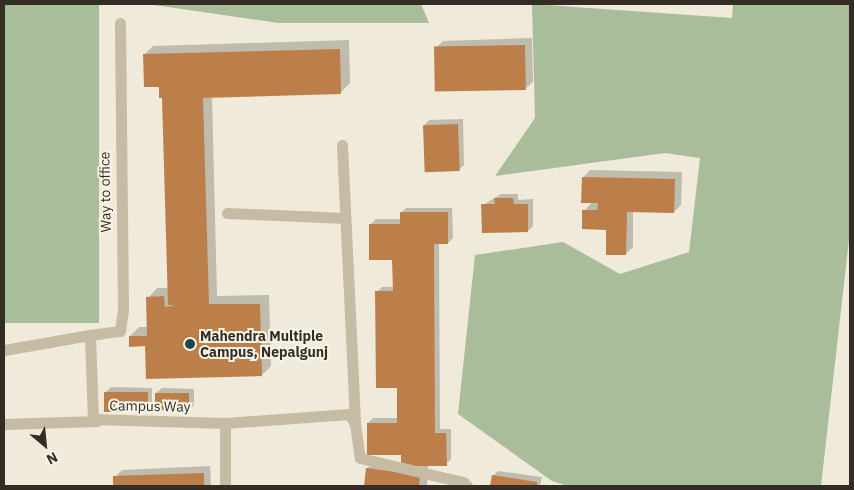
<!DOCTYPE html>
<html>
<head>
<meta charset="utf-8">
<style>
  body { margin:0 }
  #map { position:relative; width:854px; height:490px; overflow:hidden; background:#efead9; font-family:"IBM Plex Sans",sans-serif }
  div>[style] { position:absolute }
  .green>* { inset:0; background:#aabd9a; transform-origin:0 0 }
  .shadow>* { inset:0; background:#0003 }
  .building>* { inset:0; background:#bd7f49; transform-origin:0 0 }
  .service>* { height:11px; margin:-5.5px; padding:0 5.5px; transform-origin:5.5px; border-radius:5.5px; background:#c6bca6 }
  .dots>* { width:14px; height:14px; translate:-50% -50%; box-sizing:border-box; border:2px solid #f7f3e5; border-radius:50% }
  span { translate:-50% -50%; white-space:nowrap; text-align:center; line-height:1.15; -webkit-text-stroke:4px #f7f3e5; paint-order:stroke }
  .street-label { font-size:14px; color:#332d26 }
  .poi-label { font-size:14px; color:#332d26; font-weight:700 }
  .left { translate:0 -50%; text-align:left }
  .frame { position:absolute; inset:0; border:5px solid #332d26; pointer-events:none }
  .north { position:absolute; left:20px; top:420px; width:50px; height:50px; -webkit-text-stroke:4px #f7f3e5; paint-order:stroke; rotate:152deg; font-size:14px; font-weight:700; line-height:20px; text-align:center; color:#332d26 }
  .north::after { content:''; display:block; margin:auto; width:18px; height:22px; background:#332d26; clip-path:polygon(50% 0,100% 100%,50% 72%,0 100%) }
</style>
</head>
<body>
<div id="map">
  <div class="green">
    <i style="left:4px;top:4px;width:95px;height:319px"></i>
    <i style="clip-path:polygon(147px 4px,421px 4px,429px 23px,279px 23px)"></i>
    <i style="clip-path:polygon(532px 4px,732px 18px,733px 4px,850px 4px,850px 231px,821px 486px,568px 486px,552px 481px,458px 414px,475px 255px,563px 242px,620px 274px,689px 252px,700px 158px,665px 153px,495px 176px,535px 118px)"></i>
  </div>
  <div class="shadow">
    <i style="clip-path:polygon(532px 38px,533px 82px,525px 89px,436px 48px,443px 41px)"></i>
    <i style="clip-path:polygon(349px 40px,350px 83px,341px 92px,212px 96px,217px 296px,269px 295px,271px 366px,262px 375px,146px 345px,130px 336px,139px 327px,148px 327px,148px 298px,157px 288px,171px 288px,163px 97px,144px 55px,153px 46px)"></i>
    <i style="clip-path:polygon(463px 119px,464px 165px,459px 170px,424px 125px,429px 120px)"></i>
    <i style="clip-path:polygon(590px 170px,682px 172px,681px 205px,674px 212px,633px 211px,633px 247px,626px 254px,608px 229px,584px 211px,592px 202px,583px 178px)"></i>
    <i style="clip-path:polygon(501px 194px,518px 194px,518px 200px,533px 199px,533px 226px,528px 231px,483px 205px)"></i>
    <i style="clip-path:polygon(406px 208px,452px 208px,453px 238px,448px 243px,439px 243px,440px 429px,451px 429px,451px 459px,446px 464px,428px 465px,427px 486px,365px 486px,367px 469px,376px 460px,402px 463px,402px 454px,368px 423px,373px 418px,398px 418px,398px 386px,377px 292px,382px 287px,394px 287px,394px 259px,371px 224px,376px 219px,401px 219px,401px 213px)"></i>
    <i style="clip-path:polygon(111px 387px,152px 388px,152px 406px,147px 411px,106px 392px)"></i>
    <i style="clip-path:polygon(162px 388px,194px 389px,194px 405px,189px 410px,156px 393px)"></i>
    <i style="clip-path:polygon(210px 466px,211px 486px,114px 486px,115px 477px,122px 470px)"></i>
    <i style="clip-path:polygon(498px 471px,542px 477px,540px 486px,491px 486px,493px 476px)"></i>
  </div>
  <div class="building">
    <i style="left:525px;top:45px;width:45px;height:91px;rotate:89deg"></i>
    <i style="clip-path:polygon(340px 49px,341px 94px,203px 98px,209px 304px,260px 304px,262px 376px,146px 379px,145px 346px,129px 347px,129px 336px,147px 336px,146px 297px,164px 296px,165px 307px,175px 305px,168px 305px,162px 98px,159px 98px,159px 87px,144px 87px,143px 54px)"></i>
    <i style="left:458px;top:124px;width:47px;height:35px;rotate:88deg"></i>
    <i style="clip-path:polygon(582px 177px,675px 179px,674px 213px,627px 212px,626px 255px,606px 255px,606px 230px,582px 229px,582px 210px,597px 210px,598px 203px,581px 203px)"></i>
    <i style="clip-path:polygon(494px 198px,513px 198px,514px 204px,528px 204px,528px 232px,482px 233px,481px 204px,495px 204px)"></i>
    <i style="clip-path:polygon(400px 212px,448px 212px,448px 244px,434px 244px,435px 433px,446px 433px,447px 466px,401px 466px,401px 455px,367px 455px,367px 423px,397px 423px,397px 388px,376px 388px,375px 291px,393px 291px,392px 260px,369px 260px,369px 224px,400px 224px)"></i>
    <i style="left:104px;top:392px;width:44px;height:20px"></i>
    <i style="left:155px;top:393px;width:34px;height:17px"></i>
    <i style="clip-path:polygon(366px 468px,420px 475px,419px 486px,364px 486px)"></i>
    <i style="clip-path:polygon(204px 473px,204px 486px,113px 486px,113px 476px)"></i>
    <i style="clip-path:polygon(492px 475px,537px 482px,537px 486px,490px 486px)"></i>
  </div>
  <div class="service">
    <i style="left:342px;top:145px;width:277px;rotate:87.3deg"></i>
    <i style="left:227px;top:213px;width:118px;rotate:2.4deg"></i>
    <i style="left:90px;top:335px;width:30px;rotate:-8deg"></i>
    <i style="left:120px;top:331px;width:21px;rotate:-82deg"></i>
    <i style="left:123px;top:310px;width:287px;rotate:-90.6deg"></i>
    <i style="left:4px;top:350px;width:87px;rotate:-9.9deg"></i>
    <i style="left:90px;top:335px;width:84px;rotate:88deg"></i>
    <i style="left:93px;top:419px;width:132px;rotate:1.7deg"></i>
    <i style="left:225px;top:423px;width:63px;rotate:90deg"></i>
    <i style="left:225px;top:423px;width:124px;rotate:-4.2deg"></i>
    <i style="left:349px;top:414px;width:12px;rotate:59deg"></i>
    <i style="left:355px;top:424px;width:34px;rotate:82deg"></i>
    <i style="left:360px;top:458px;width:106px;rotate:13.1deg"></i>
    <i style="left:463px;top:482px;width:6px;rotate:45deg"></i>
    <i style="left:4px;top:424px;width:93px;rotate:-1.8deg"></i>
  </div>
  <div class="dots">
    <i style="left:190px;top:344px;background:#1f4351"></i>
  </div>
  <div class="street-label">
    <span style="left:105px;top:192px;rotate:-91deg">Way to office</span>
    <span style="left:150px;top:406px;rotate:1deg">Campus Way</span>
  </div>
  <div class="poi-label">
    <span class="left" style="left:200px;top:344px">Mahendra Multiple<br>Campus, Nepalgunj</span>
  </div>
  <div class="frame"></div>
  <div class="north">N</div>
</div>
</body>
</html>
